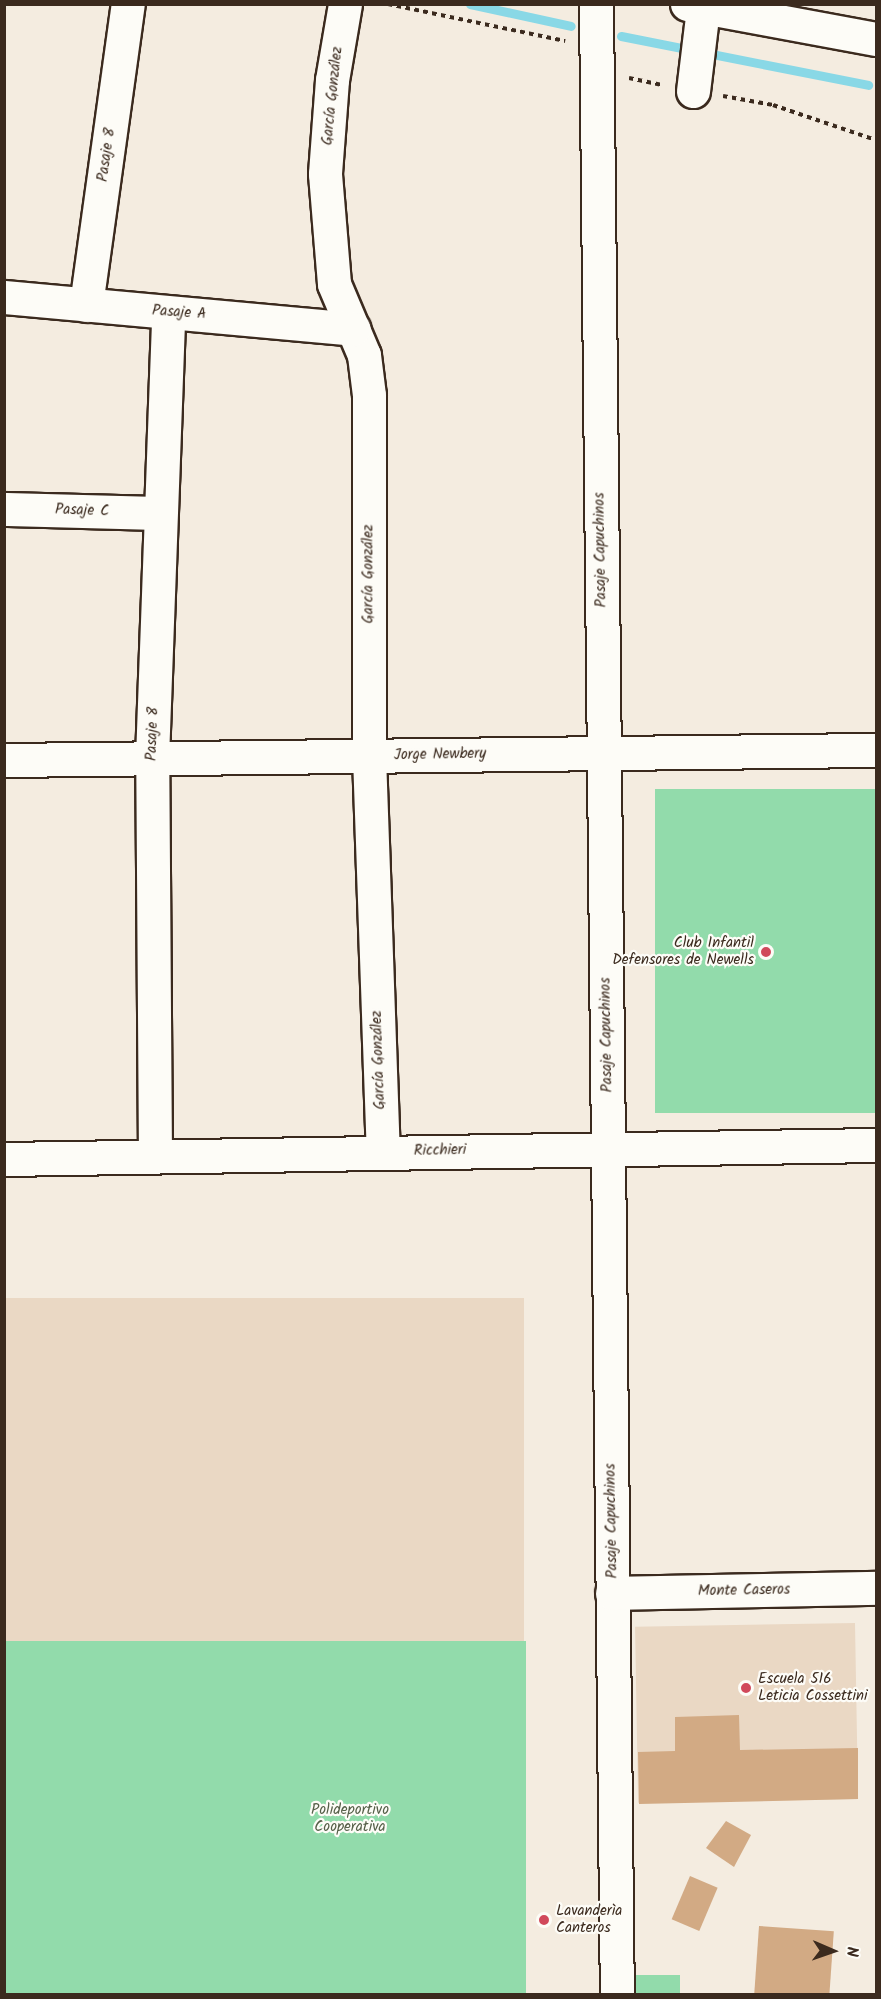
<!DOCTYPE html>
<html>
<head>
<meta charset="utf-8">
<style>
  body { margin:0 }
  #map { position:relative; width:881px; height:1999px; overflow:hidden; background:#f4ece0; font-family:Kalam,sans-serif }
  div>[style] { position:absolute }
  .built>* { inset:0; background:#ead8c4; transform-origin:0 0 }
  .green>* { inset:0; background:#92dbab; transform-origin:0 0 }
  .stream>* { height:9px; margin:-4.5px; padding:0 4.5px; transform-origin:4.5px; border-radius:4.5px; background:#89d8e6 }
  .building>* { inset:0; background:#d2aa84; transform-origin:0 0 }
  .path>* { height:4px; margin-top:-2px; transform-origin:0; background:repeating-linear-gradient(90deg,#3b2a1e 0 4.5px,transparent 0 9px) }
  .roads { filter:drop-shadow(2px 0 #3b2a1e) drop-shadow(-2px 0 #3b2a1e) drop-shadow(0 2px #3b2a1e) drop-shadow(0 -2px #3b2a1e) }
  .minor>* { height:33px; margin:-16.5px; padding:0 16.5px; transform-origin:16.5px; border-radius:16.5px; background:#fdfcf7 }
  .major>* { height:33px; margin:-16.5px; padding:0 16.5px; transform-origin:16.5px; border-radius:16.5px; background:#fdfcf7 }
  .dots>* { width:16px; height:16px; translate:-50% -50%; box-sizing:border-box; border:3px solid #fdfcf7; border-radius:50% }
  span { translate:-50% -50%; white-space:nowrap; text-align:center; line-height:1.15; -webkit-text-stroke:4.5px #fdfcf7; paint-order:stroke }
  .street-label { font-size:15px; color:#3b2a1e }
  .poi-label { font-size:15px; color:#3b2a1e }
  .right { translate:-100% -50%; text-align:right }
  .left { translate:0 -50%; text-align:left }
  .park-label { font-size:15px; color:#555f48 }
  .frame { position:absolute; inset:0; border:6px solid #3b2a1e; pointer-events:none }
  .north { position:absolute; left:803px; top:1921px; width:60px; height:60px; -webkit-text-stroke:4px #fdfcf7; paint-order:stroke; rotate:92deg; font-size:16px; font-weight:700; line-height:24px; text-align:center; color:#3b2a1e }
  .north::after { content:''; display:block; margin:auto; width:21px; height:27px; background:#3b2a1e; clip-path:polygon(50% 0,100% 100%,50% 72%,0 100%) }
</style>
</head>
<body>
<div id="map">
  <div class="built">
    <i style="left:524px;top:1298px;width:343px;height:519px;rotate:90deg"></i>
    <i style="left:855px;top:1623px;width:176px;height:220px;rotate:89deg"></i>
  </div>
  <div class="green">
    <i style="left:876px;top:789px;width:324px;height:221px;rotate:90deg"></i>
    <i style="left:526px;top:1641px;width:353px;height:521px;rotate:90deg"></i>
    <i style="left:680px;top:1975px;width:19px;height:53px;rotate:90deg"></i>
  </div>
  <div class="stream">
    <i style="left:470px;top:4px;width:103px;rotate:12.3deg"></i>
    <i style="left:621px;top:36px;width:252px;rotate:11.2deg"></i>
  </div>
  <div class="building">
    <i style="clip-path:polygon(739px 1715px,740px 1750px,858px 1748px,858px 1799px,639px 1804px,638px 1752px,675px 1751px,675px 1717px)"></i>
    <i style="clip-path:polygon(726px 1821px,751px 1835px,734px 1867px,706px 1848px)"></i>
    <i style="left:690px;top:1876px;width:30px;height:47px;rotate:23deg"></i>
    <i style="left:759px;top:1926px;width:75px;height:68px;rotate:4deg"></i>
  </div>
  <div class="path">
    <i style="left:388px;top:4px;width:181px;rotate:11.8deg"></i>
    <i style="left:629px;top:78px;width:35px;rotate:12deg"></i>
    <i style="left:723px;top:96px;width:51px;rotate:10.2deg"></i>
    <i style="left:773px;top:105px;width:109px;rotate:18.8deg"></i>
  </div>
  <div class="roads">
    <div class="minor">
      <i style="left:345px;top:4px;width:77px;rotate:99.7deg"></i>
      <i style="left:332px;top:80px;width:94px;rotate:94.3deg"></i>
      <i style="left:325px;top:174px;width:110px;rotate:85.3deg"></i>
      <i style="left:334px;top:284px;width:77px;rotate:67.1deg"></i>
      <i style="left:364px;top:355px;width:40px;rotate:82.9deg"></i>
      <i style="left:369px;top:395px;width:361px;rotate:90deg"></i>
      <i style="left:369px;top:756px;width:396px;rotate:88deg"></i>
      <i style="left:596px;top:4px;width:1990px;rotate:89.4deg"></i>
      <i style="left:693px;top:91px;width:84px;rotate:-83.1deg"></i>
      <i style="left:4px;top:297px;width:351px;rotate:5.2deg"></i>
      <i style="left:86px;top:305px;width:304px;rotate:-82.1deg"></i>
      <i style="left:4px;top:509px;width:156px;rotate:1.5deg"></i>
      <i style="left:4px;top:760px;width:872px;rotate:-0.66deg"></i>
      <i style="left:155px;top:1156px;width:398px;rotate:-90.4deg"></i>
      <i style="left:152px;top:758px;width:445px;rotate:-87.9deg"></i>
      <i style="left:4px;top:1159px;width:872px;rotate:-0.92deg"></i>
      <i style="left:612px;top:1593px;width:264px;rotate:-1.1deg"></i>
    </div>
    <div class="major">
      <i style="left:687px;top:4px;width:192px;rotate:10.5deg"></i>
    </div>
  </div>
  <div class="dots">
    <i style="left:766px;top:952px;background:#d1495b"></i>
    <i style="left:746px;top:1688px;background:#d1495b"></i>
    <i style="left:544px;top:1920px;background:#d1495b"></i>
  </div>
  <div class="street-label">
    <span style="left:333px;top:96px;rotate:-84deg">García González</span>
    <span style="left:107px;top:155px;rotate:-82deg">Pasaje 8</span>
    <span style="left:179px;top:313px;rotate:4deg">Pasaje A</span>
    <span style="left:82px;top:511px;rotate:2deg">Pasaje C</span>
    <span style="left:601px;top:550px;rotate:-91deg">Pasaje Capuchinos</span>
    <span style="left:369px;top:574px;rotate:-90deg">García González</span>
    <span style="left:153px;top:734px;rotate:-88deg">Pasaje 8</span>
    <span style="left:440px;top:755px;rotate:-1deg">Jorge Newbery</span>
    <span style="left:607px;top:1035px;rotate:-91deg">Pasaje Capuchinos</span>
    <span style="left:379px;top:1060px;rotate:-92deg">García González</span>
    <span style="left:440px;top:1151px;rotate:-1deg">Ricchieri</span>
    <span style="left:612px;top:1521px;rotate:-91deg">Pasaje Capuchinos</span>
    <span style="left:744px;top:1591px;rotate:-1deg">Monte Caseros</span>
  </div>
  <div class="poi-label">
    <span class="right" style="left:754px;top:952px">Club Infantil<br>Defensores de Newells</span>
    <span class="left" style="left:758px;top:1688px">Escuela 516<br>Leticia Cossettini</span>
    <span class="left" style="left:556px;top:1920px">Lavanderìa<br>Canteros</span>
  </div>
  <div class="park-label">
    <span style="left:350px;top:1819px">Polideportivo<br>Cooperativa</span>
  </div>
  <div class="frame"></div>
  <div class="north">N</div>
</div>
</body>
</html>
